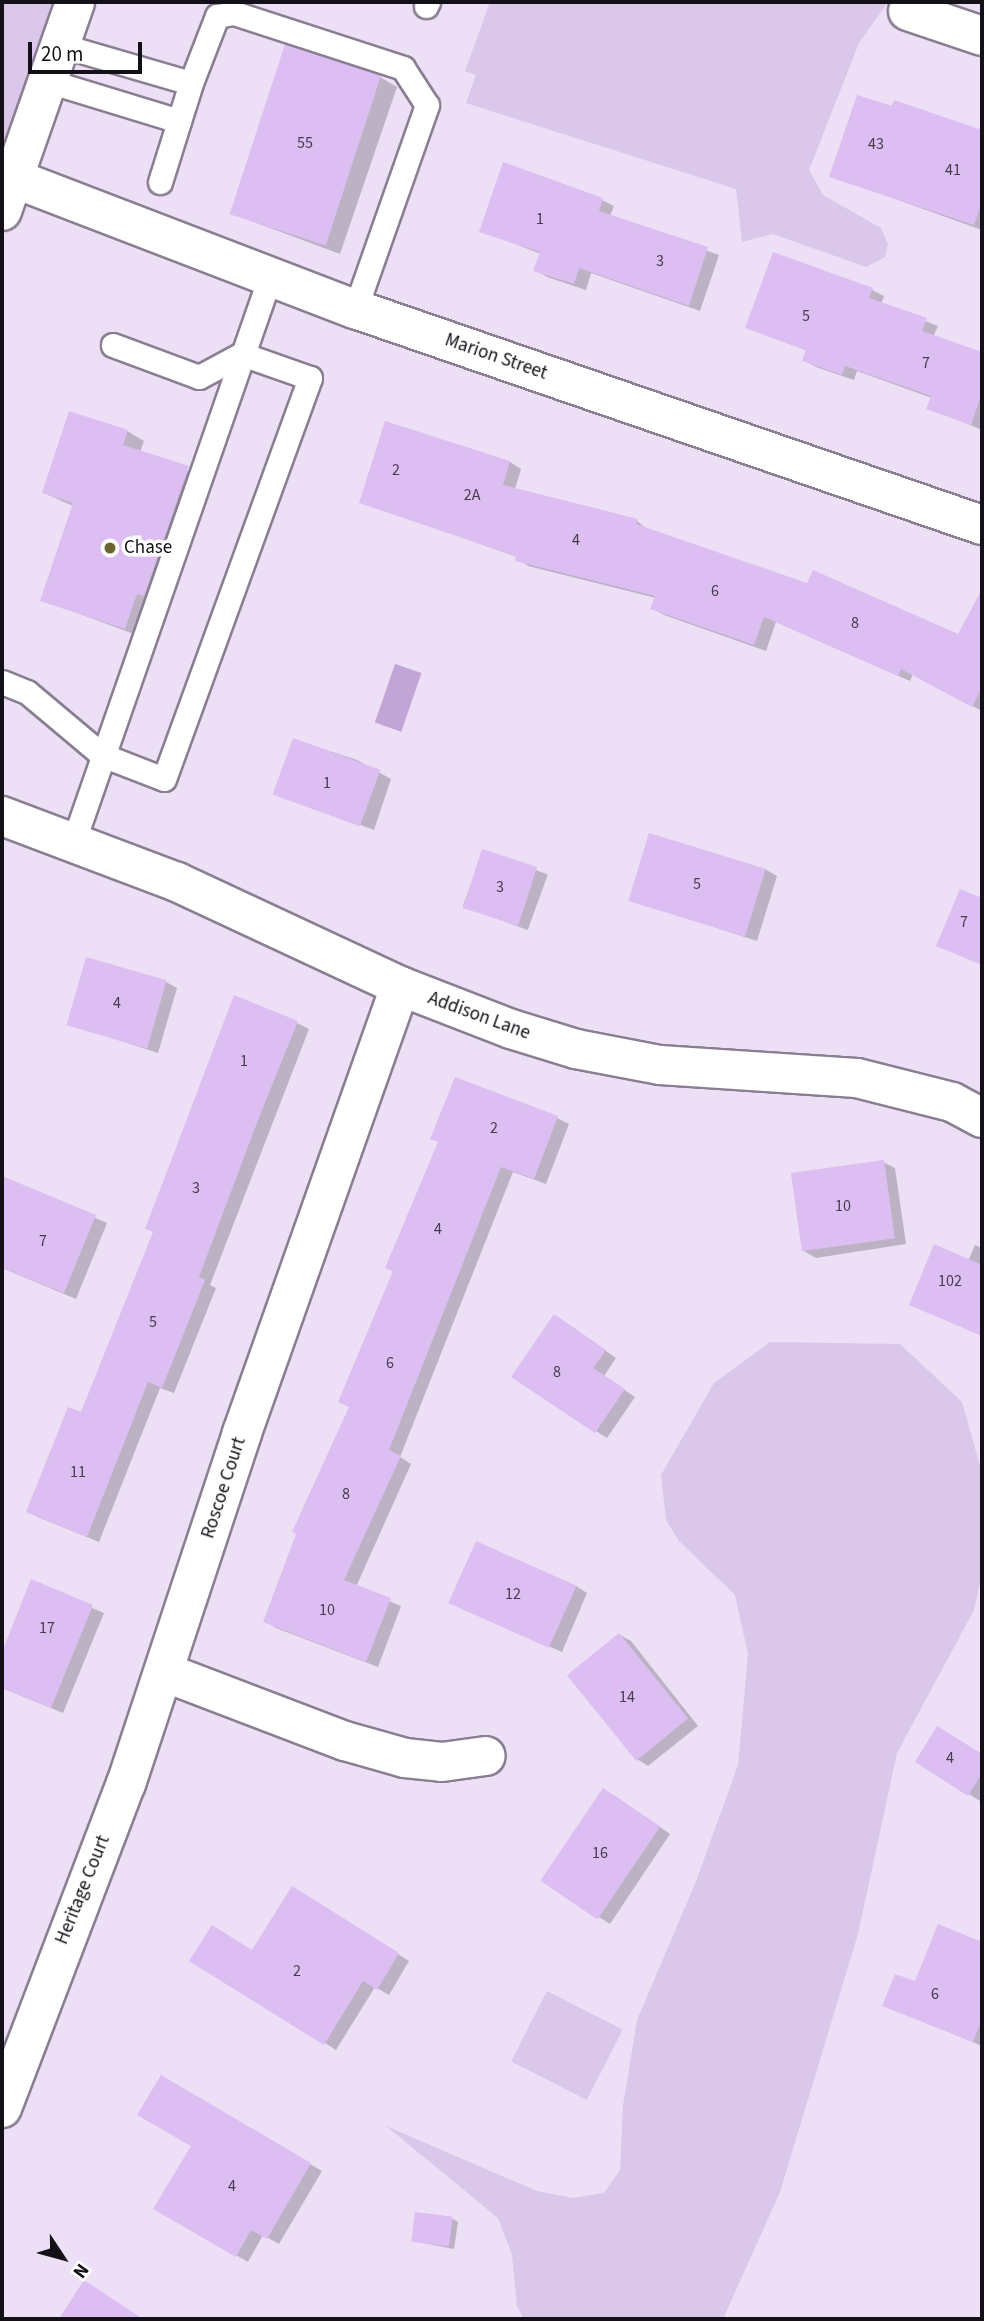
<!DOCTYPE html>
<html>
<head>
<meta charset="utf-8">
<style>
  body { margin:0 }
  #map { position:relative; width:984px; height:2321px; overflow:hidden; background:#ecdff6; font-family:"Source Sans 3",sans-serif }
  div>[style] { position:absolute }
  .green>* { inset:0; background:#dac7e9; transform-origin:0 0 }
  .water>* { inset:0; background:#c2a5d7; transform-origin:0 0 }
  .shadow>* { inset:0; background:#0003; transform-origin:0 0 }
  .building>* { inset:0; background:#dcbef2; transform-origin:0 0 }
  .roads { filter:drop-shadow(2px 0 #897e92) drop-shadow(-2px 0 #897e92) drop-shadow(0 2px #897e92) drop-shadow(0 -2px #897e92) }
  .service>* { height:23px; margin:-11.5px; padding:0 11.5px; transform-origin:11.5px; border-radius:11.5px; background:#fff }
  .minor>* { height:38px; margin:-19px; padding:0 19px; transform-origin:19px; border-radius:19px; background:#fff }
  .primary>* { height:38px; margin:-19px; padding:0 19px; transform-origin:19px; border-radius:19px; background:#fff }
  .dots>* { width:19px; height:19px; translate:-50% -50%; box-sizing:border-box; border:4px solid #fff; border-radius:50% }
  span { translate:-50% -50%; white-space:nowrap; text-align:center; line-height:1.15; -webkit-text-stroke:7px #fff; paint-order:stroke }
  .number-label { font-size:16px; color:#463c4e }
  .number-label span { -webkit-text-stroke-width:0 }
  .street-label { font-size:19px; color:#141017 }
  .poi-label { font-size:19px; color:#141017 }
  .left { translate:0 -50%; text-align:left }
  .frame { position:absolute; inset:0; border:4px solid #141017; pointer-events:none }
  .north { position:absolute; left:28px; top:2223px; width:70px; height:70px; -webkit-text-stroke:5px #fff; paint-order:stroke; rotate:126deg; font-size:19px; font-weight:700; line-height:28px; text-align:center; color:#141017 }
  .north::after { content:''; display:block; margin:auto; width:24px; height:32px; background:#141017; clip-path:polygon(50% 0,100% 100%,50% 72%,0 100%) }
  .scale { position:absolute; left:28px; top:42px; width:114px; height:32px; box-sizing:border-box; border:4px solid #141017; border-top:0; padding-left:9px; font-size:21px; line-height:24px; white-space:nowrap; color:#141017; -webkit-text-stroke:5px #fff; paint-order:stroke }
</style>
</head>
<body>
<div id="map">
  <div class="green">
    <i style="clip-path:polygon(2px 2px,75px 2px,2px 211px)"></i>
    <i style="clip-path:polygon(490px 2px,888px 2px,859px 43px,809px 170px,823px 195px,881px 228px,888px 244px,885px 257px,866px 267px,773px 234px,742px 242px,736px 189px,466px 103px,476px 75px,465px 71px)"></i>
    <i style="clip-path:polygon(770px 1342px,900px 1344px,962px 1402px,982px 1473px,982px 1573px,974px 1610px,897px 1753px,858px 1934px,780px 2192px,723px 2319px,524px 2319px,517px 2306px,512px 2255px,498px 2218px,386px 2126px,537px 2191px,573px 2198px,604px 2193px,620px 2170px,623px 2106px,637px 2020px,695px 1884px,738px 1765px,748px 1654px,735px 1595px,679px 1541px,666px 1520px,661px 1475px,714px 1383px)"></i>
    <i style="left:547px;top:1991px;width:85px;height:79px;rotate:27deg"></i>
  </div>
  <div class="water">
    <i style="left:395px;top:664px;width:28px;height:62px;rotate:19deg"></i>
  </div>
  <div class="shadow">
    <i style="clip-path:polygon(380px 77px,397px 87px,340px 254px,230px 213px)"></i>
    <i style="clip-path:polygon(895px 102px,982px 131px,982px 230px,831px 176px)"></i>
    <i style="clip-path:polygon(602px 200px,614px 206px,610px 216px,719px 255px,700px 311px,591px 273px,586px 290px,547px 277px,536px 270px,541px 254px,482px 231px)"></i>
    <i style="clip-path:polygon(872px 290px,884px 296px,881px 304px,938px 326px,933px 337px,982px 354px,982px 430px,929px 408px,932px 398px,857px 371px,854px 380px,816px 367px,805px 361px,808px 351px,748px 328px)"></i>
    <i style="clip-path:polygon(127px 431px,144px 441px,140px 452px,205px 478px,142px 637px,42px 600px,73px 506px,44px 493px)"></i>
    <i style="clip-path:polygon(510px 462px,521px 469px,515px 489px,637px 521px,648px 530px,959px 636px,973px 610px,982px 616px,982px 711px,913px 674px,910px 681px,776px 622px,766px 651px,664px 615px,652px 608px,656px 598px,528px 566px,517px 557px,361px 502px)"></i>
    <i style="clip-path:polygon(295px 740px,357px 760px,391px 779px,374px 830px,276px 794px)"></i>
    <i style="left:483px;top:851px;width:69px;height:59px;rotate:20deg"></i>
    <i style="clip-path:polygon(765px 869px,777px 876px,757px 941px,631px 900px)"></i>
    <i style="clip-path:polygon(166px 982px,177px 988px,158px 1053px,69px 1024px)"></i>
    <i style="clip-path:polygon(297px 1023px,309px 1029px,210px 1285px,216px 1288px,174px 1393px,160px 1388px,99px 1542px,40px 1518px,28px 1512px)"></i>
    <i style="clip-path:polygon(557px 1118px,569px 1124px,546px 1184px,513px 1172px,400px 1457px,411px 1464px,356px 1587px,401px 1606px,378px 1667px,276px 1628px,265px 1621px,350px 1408px,440px 1143px)"></i>
    <i style="clip-path:polygon(883px 1162px,895px 1168px,906px 1244px,816px 1258px,804px 1251px)"></i>
    <i style="clip-path:polygon(2px 1178px,107px 1223px,76px 1299px,2px 1268px)"></i>
    <i style="clip-path:polygon(975px 1245px,982px 1248px,982px 1334px,922px 1310px,968px 1261px)"></i>
    <i style="clip-path:polygon(566px 1323px,616px 1358px,604px 1376px,635px 1397px,607px 1438px,596px 1431px)"></i>
    <i style="clip-path:polygon(32px 1582px,104px 1613px,63px 1713px,2px 1688px,2px 1657px)"></i>
    <i style="clip-path:polygon(576px 1586px,587px 1593px,562px 1652px,463px 1609px)"></i>
    <i style="clip-path:polygon(620px 1635px,631px 1641px,698px 1726px,648px 1766px,637px 1759px)"></i>
    <i style="clip-path:polygon(949px 1735px,982px 1756px,980px 1801px,917px 1762px)"></i>
    <i style="clip-path:polygon(615px 1796px,670px 1834px,610px 1924px,599px 1917px)"></i>
    <i style="clip-path:polygon(304px 1895px,409px 1961px,389px 1995px,375px 1987px,336px 2050px,325px 2043px,253px 1952px)"></i>
    <i style="clip-path:polygon(939px 1926px,982px 1944px,982px 2046px,884px 2005px,916px 1983px)"></i>
    <i style="clip-path:polygon(161px 2077px,322px 2171px,279px 2244px,263px 2235px,248px 2262px,156px 2209px,193px 2145px)"></i>
    <i style="clip-path:polygon(453px 2219px,458px 2222px,454px 2249px,413px 2241px)"></i>
  </div>
  <div class="building">
    <i style="left:285px;top:44px;width:101px;height:179px;rotate:18deg"></i>
    <i style="clip-path:polygon(857px 95px,892px 106px,894px 100px,982px 130px,982px 202px,974px 225px,829px 177px)"></i>
    <i style="clip-path:polygon(503px 162px,603px 198px,599px 211px,708px 247px,689px 306px,579px 268px,574px 284px,533px 271px,540px 252px,479px 232px)"></i>
    <i style="clip-path:polygon(773px 252px,873px 288px,869px 298px,927px 318px,922px 331px,982px 352px,982px 393px,971px 425px,926px 409px,931px 396px,845px 366px,842px 375px,802px 361px,806px 350px,745px 328px)"></i>
    <i style="clip-path:polygon(69px 411px,128px 430px,123px 445px,189px 466px,144px 596px,137px 594px,125px 629px,40px 601px,73px 503px,42px 493px)"></i>
    <i style="clip-path:polygon(385px 421px,510px 461px,503px 485px,638px 519px,636px 524px,807px 583px,813px 570px,958px 634px,982px 589px,982px 688px,972px 707px,901px 669px,898px 676px,764px 617px,754px 645px,650px 609px,655px 596px,515px 561px,516px 556px,359px 503px)"></i>
    <i style="left:293px;top:738px;width:93px;height:60px;rotate:20deg"></i>
    <i style="left:649px;top:833px;width:122px;height:71px;rotate:17deg"></i>
    <i style="left:482px;top:849px;width:58px;height:62px;rotate:18deg"></i>
    <i style="clip-path:polygon(960px 889px,982px 898px,982px 965px,936px 946px)"></i>
    <i style="left:86px;top:957px;width:84px;height:71px;rotate:16deg"></i>
    <i style="clip-path:polygon(234px 995px,298px 1021px,258px 1120px,199px 1277px,205px 1280px,162px 1388px,148px 1382px,87px 1537px,26px 1512px,68px 1407px,81px 1412px,153px 1232px,145px 1229px)"></i>
    <i style="clip-path:polygon(455px 1077px,558px 1116px,534px 1179px,501px 1167px,389px 1450px,401px 1456px,344px 1580px,391px 1598px,366px 1662px,263px 1622px,296px 1534px,292px 1532px,349px 1407px,338px 1402px,393px 1271px,385px 1268px,438px 1142px,430px 1139px)"></i>
    <i style="left:884px;top:1160px;width:79px;height:94px;rotate:82deg"></i>
    <i style="clip-path:polygon(2px 1176px,96px 1215px,64px 1293px,2px 1268px)"></i>
    <i style="clip-path:polygon(934px 1244px,982px 1265px,982px 1336px,909px 1305px)"></i>
    <i style="clip-path:polygon(554px 1314px,606px 1350px,593px 1368px,625px 1389px,595px 1433px,511px 1377px)"></i>
    <i style="left:476px;top:1541px;width:110px;height:68px;rotate:24deg"></i>
    <i style="clip-path:polygon(31px 1579px,93px 1605px,51px 1708px,2px 1688px,2px 1652px)"></i>
    <i style="left:619px;top:1633px;width:110px;height:67px;rotate:51deg"></i>
    <i style="clip-path:polygon(937px 1726px,982px 1754px,982px 1773px,968px 1796px,915px 1762px)"></i>
    <i style="left:603px;top:1788px;width:69px;height:112px;rotate:34deg"></i>
    <i style="clip-path:polygon(292px 1886px,399px 1953px,377px 1990px,363px 1981px,324px 2045px,189px 1961px,212px 1925px,252px 1950px)"></i>
    <i style="clip-path:polygon(938px 1924px,982px 1942px,982px 2019px,973px 2042px,882px 2006px,895px 1974px,915px 1981px)"></i>
    <i style="clip-path:polygon(161px 2075px,311px 2163px,267px 2239px,251px 2230px,236px 2257px,153px 2209px,191px 2146px,137px 2115px)"></i>
    <i style="left:415px;top:2212px;width:38px;height:30px;rotate:7deg"></i>
    <i style="clip-path:polygon(84px 2280px,143px 2319px,59px 2319px)"></i>
  </div>
  <div class="roads">
    <div class="service">
      <i style="left:426px;top:6px;width:4px;rotate:-63deg"></i>
      <i style="left:60px;top:45px;width:136px;rotate:16.2deg"></i>
      <i style="left:191px;top:83px;width:72px;rotate:-68.8deg"></i>
      <i style="left:217px;top:16px;width:17px;rotate:-10deg"></i>
      <i style="left:234px;top:13px;width:178px;rotate:18deg"></i>
      <i style="left:403px;top:68px;width:44px;rotate:57deg"></i>
      <i style="left:427px;top:105px;width:216px;rotate:109.4deg"></i>
      <i style="left:48px;top:81px;width:137px;rotate:17deg"></i>
      <i style="left:160px;top:182px;width:104px;rotate:-72.6deg"></i>
      <i style="left:2px;top:682px;width:27px;rotate:22deg"></i>
      <i style="left:27px;top:692px;width:98px;rotate:40deg"></i>
      <i style="left:102px;top:755px;width:66px;rotate:21.2deg"></i>
      <i style="left:164px;top:779px;width:427px;rotate:-70deg"></i>
      <i style="left:310px;top:378px;width:72px;rotate:-160.6deg"></i>
      <i style="left:242px;top:354px;width:49px;rotate:151.9deg"></i>
      <i style="left:199px;top:377px;width:92px;rotate:-159.6deg"></i>
      <i style="left:74px;top:840px;width:596px;rotate:-70.81deg"></i>
    </div>
    <div class="minor">
      <i style="left:908px;top:11px;width:78px;rotate:18.7deg"></i>
      <i style="left:13px;top:178px;width:366px;rotate:21deg"></i>
      <i style="left:355px;top:309px;width:663px;rotate:19.01deg"></i>
      <i style="left:2px;top:816px;width:187px;rotate:20.7deg"></i>
      <i style="left:177px;top:882px;width:246px;rotate:25deg"></i>
      <i style="left:400px;top:986px;width:119px;rotate:21.2deg"></i>
      <i style="left:511px;top:1029px;width:68px;rotate:17.1deg"></i>
      <i style="left:576px;top:1049px;width:86px;rotate:10.8deg"></i>
      <i style="left:660px;top:1065px;width:197px;rotate:3.8deg"></i>
      <i style="left:857px;top:1078px;width:98px;rotate:14.2deg"></i>
      <i style="left:952px;top:1102px;width:34px;rotate:28deg"></i>
      <i style="left:164px;top:1672px;width:194px;rotate:20.9deg"></i>
      <i style="left:345px;top:1741px;width:62px;rotate:15.8deg"></i>
      <i style="left:405px;top:1758px;width:37px;rotate:6deg"></i>
      <i style="left:442px;top:1762px;width:44px;rotate:-7.8deg"></i>
      <i style="left:2px;top:2108px;width:347px;rotate:-69.1deg"></i>
      <i style="left:126px;top:1784px;width:370px;rotate:-71.7deg"></i>
      <i style="left:242px;top:1433px;width:474px;rotate:-70.5deg"></i>
    </div>
    <div class="primary">
      <i style="left:2px;top:211px;width:221px;rotate:-70.7deg"></i>
    </div>
  </div>
  <div class="dots">
    <i style="left:110px;top:548px;background:#6c6430"></i>
  </div>
  <div class="number-label">
    <span style="left:305px;top:143px">55</span>
    <span style="left:876px;top:144px">43</span>
    <span style="left:953px;top:170px">41</span>
    <span style="left:540px;top:219px">1</span>
    <span style="left:660px;top:261px">3</span>
    <span style="left:806px;top:316px">5</span>
    <span style="left:926px;top:363px">7</span>
    <span style="left:396px;top:470px">2</span>
    <span style="left:472px;top:495px">2A</span>
    <span style="left:576px;top:540px">4</span>
    <span style="left:715px;top:591px">6</span>
    <span style="left:855px;top:623px">8</span>
    <span style="left:327px;top:783px">1</span>
    <span style="left:697px;top:884px">5</span>
    <span style="left:500px;top:887px">3</span>
    <span style="left:964px;top:922px">7</span>
    <span style="left:117px;top:1003px">4</span>
    <span style="left:244px;top:1061px">1</span>
    <span style="left:494px;top:1128px">2</span>
    <span style="left:196px;top:1188px">3</span>
    <span style="left:843px;top:1206px">10</span>
    <span style="left:438px;top:1229px">4</span>
    <span style="left:43px;top:1241px">7</span>
    <span style="left:950px;top:1281px">102</span>
    <span style="left:153px;top:1322px">5</span>
    <span style="left:390px;top:1363px">6</span>
    <span style="left:557px;top:1372px">8</span>
    <span style="left:78px;top:1472px">11</span>
    <span style="left:346px;top:1494px">8</span>
    <span style="left:513px;top:1594px">12</span>
    <span style="left:327px;top:1610px">10</span>
    <span style="left:47px;top:1628px">17</span>
    <span style="left:627px;top:1697px">14</span>
    <span style="left:950px;top:1758px">4</span>
    <span style="left:600px;top:1853px">16</span>
    <span style="left:297px;top:1971px">2</span>
    <span style="left:935px;top:1994px">6</span>
    <span style="left:232px;top:2186px">4</span>
  </div>
  <div class="street-label">
    <span style="left:496px;top:357px;rotate:19deg">Marion Street</span>
    <span style="left:479px;top:1016px;rotate:20deg">Addison Lane</span>
    <span style="left:224px;top:1488px;rotate:-72deg">Roscoe Court</span>
    <span style="left:83px;top:1890px;rotate:-68deg">Heritage Court</span>
  </div>
  <div class="poi-label">
    <span class="left" style="left:124px;top:548px">Chase</span>
  </div>
  <div class="frame"></div>
  <div class="north">N</div>
  <div class="scale">20 m</div>
</div>
</body>
</html>
